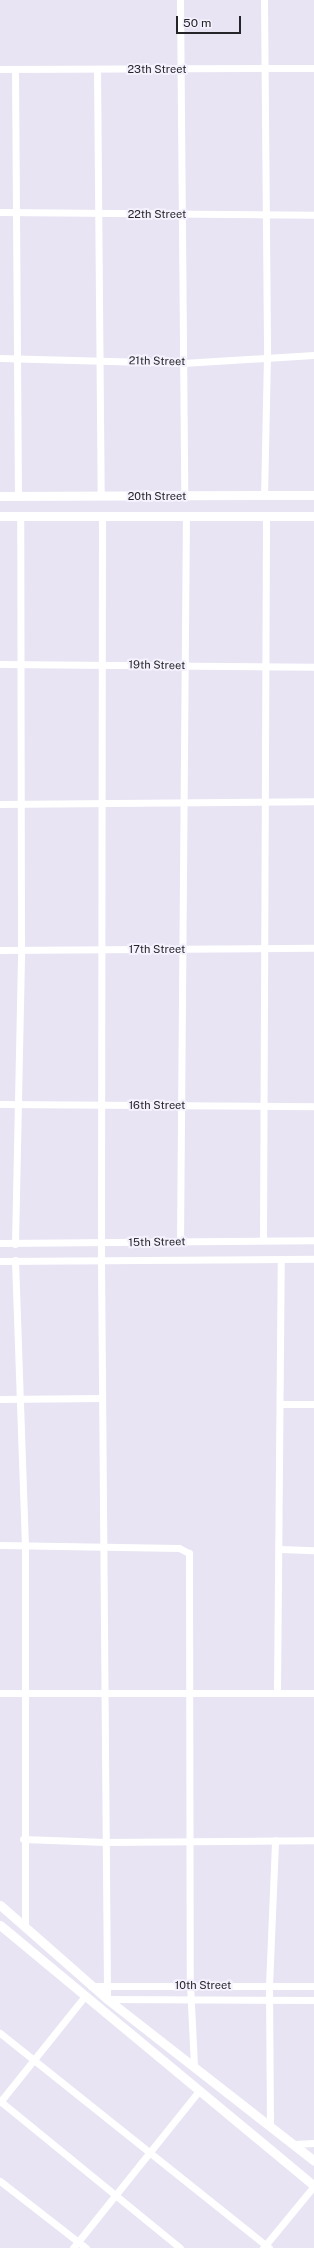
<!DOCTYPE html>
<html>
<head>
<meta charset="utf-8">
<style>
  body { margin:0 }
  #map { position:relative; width:314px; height:2248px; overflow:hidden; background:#e8e4f3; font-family:"Public Sans",sans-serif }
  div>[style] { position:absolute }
  .minor>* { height:7px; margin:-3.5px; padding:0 3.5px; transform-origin:3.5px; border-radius:3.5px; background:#fff }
  .tertiary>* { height:9px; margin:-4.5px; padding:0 4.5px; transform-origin:4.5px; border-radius:4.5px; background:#fff }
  span { translate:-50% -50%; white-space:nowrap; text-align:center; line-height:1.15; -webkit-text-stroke:4px #f5f2fe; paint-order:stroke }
  .street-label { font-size:11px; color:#252429 }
  .scale { position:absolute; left:176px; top:16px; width:65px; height:18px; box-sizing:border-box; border:2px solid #252429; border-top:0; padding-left:5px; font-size:12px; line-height:14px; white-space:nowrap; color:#252429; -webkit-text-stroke:3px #f5f2fe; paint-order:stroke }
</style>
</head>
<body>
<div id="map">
  <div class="minor">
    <i style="left:180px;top:0;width:496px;rotate:89.5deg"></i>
    <i style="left:264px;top:0;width:355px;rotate:89.5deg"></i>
    <i style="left:267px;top:355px;width:141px;rotate:91.2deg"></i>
    <i style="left:0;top:69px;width:314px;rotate:-0.2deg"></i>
    <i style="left:15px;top:69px;width:426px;rotate:89.6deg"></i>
    <i style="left:97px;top:69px;width:426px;rotate:89.5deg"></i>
    <i style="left:0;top:212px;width:314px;rotate:0.5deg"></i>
    <i style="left:0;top:358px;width:183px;rotate:1.6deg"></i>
    <i style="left:183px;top:363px;width:131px;rotate:-3.5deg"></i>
    <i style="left:102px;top:517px;width:743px;rotate:90.08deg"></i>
    <i style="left:101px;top:1260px;width:739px;rotate:89.53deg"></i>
    <i style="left:107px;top:1999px;width:207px;rotate:0.3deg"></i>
    <i style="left:0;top:664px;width:314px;rotate:0.5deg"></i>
    <i style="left:0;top:804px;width:314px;rotate:-0.5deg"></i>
    <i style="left:0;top:950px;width:314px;rotate:-0.4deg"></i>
    <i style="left:0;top:1104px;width:314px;rotate:0.4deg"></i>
    <i style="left:263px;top:1240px;width:724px;rotate:-89.76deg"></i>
    <i style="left:180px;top:1242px;width:725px;rotate:-89.53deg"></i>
    <i style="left:0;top:1243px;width:314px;rotate:-0.5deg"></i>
    <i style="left:15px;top:1244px;width:295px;rotate:-88.8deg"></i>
    <i style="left:21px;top:949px;width:433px;rotate:-90.1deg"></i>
    <i style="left:15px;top:1260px;width:284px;rotate:88deg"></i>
    <i style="left:25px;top:1544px;width:382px;rotate:90deg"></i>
    <i style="left:0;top:1261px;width:314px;rotate:-0.4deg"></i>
    <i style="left:0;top:1399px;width:102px;rotate:-0.6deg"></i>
    <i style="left:281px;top:1404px;width:33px"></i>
    <i style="left:0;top:1545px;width:179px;rotate:1deg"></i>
    <i style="left:179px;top:1548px;width:11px;rotate:27deg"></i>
    <i style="left:189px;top:1553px;width:431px;rotate:89.9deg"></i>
    <i style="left:190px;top:1984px;width:81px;rotate:87.2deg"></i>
    <i style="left:280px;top:1549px;width:34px;rotate:2deg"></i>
    <i style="left:277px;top:1692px;width:433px;rotate:-89.5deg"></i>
    <i style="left:0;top:1693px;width:314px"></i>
    <i style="left:23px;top:1839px;width:82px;rotate:2.1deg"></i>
    <i style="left:105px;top:1842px;width:209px;rotate:-0.5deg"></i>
    <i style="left:91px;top:1986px;width:223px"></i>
    <i style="left:0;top:2033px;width:344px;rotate:38.6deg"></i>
    <i style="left:0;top:2101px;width:232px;rotate:39.2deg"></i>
    <i style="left:0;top:2102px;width:136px;rotate:-51.3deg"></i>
    <i style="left:270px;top:2127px;width:141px;rotate:-90.4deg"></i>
    <i style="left:269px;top:1986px;width:146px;rotate:-87.6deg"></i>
    <i style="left:294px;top:2144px;width:20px;rotate:-3deg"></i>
    <i style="left:0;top:2181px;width:109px;rotate:37.9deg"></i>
    <i style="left:73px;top:2248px;width:201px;rotate:-51.3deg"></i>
    <i style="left:263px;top:2248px;width:80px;rotate:-50.6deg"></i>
  </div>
  <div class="tertiary">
    <i style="left:0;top:496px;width:314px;rotate:-0.2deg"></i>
    <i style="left:0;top:516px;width:314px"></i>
    <i style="left:0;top:1905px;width:142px;rotate:41.3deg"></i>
    <i style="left:107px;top:1999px;width:263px;rotate:38deg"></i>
    <i style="left:0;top:1925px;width:408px;rotate:39.7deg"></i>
  </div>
  <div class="street-label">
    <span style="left:157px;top:69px">23th Street</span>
    <span style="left:157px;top:214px">22th Street</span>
    <span style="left:157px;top:361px;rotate:1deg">21th Street</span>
    <span style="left:157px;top:496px">20th Street</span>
    <span style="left:157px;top:665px;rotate:1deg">19th Street</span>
    <span style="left:157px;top:949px">17th Street</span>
    <span style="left:157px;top:1105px">16th Street</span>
    <span style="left:157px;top:1242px;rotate:-1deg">15th Street</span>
    <span style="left:203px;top:1985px">10th Street</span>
  </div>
  <div class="scale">50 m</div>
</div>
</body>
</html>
